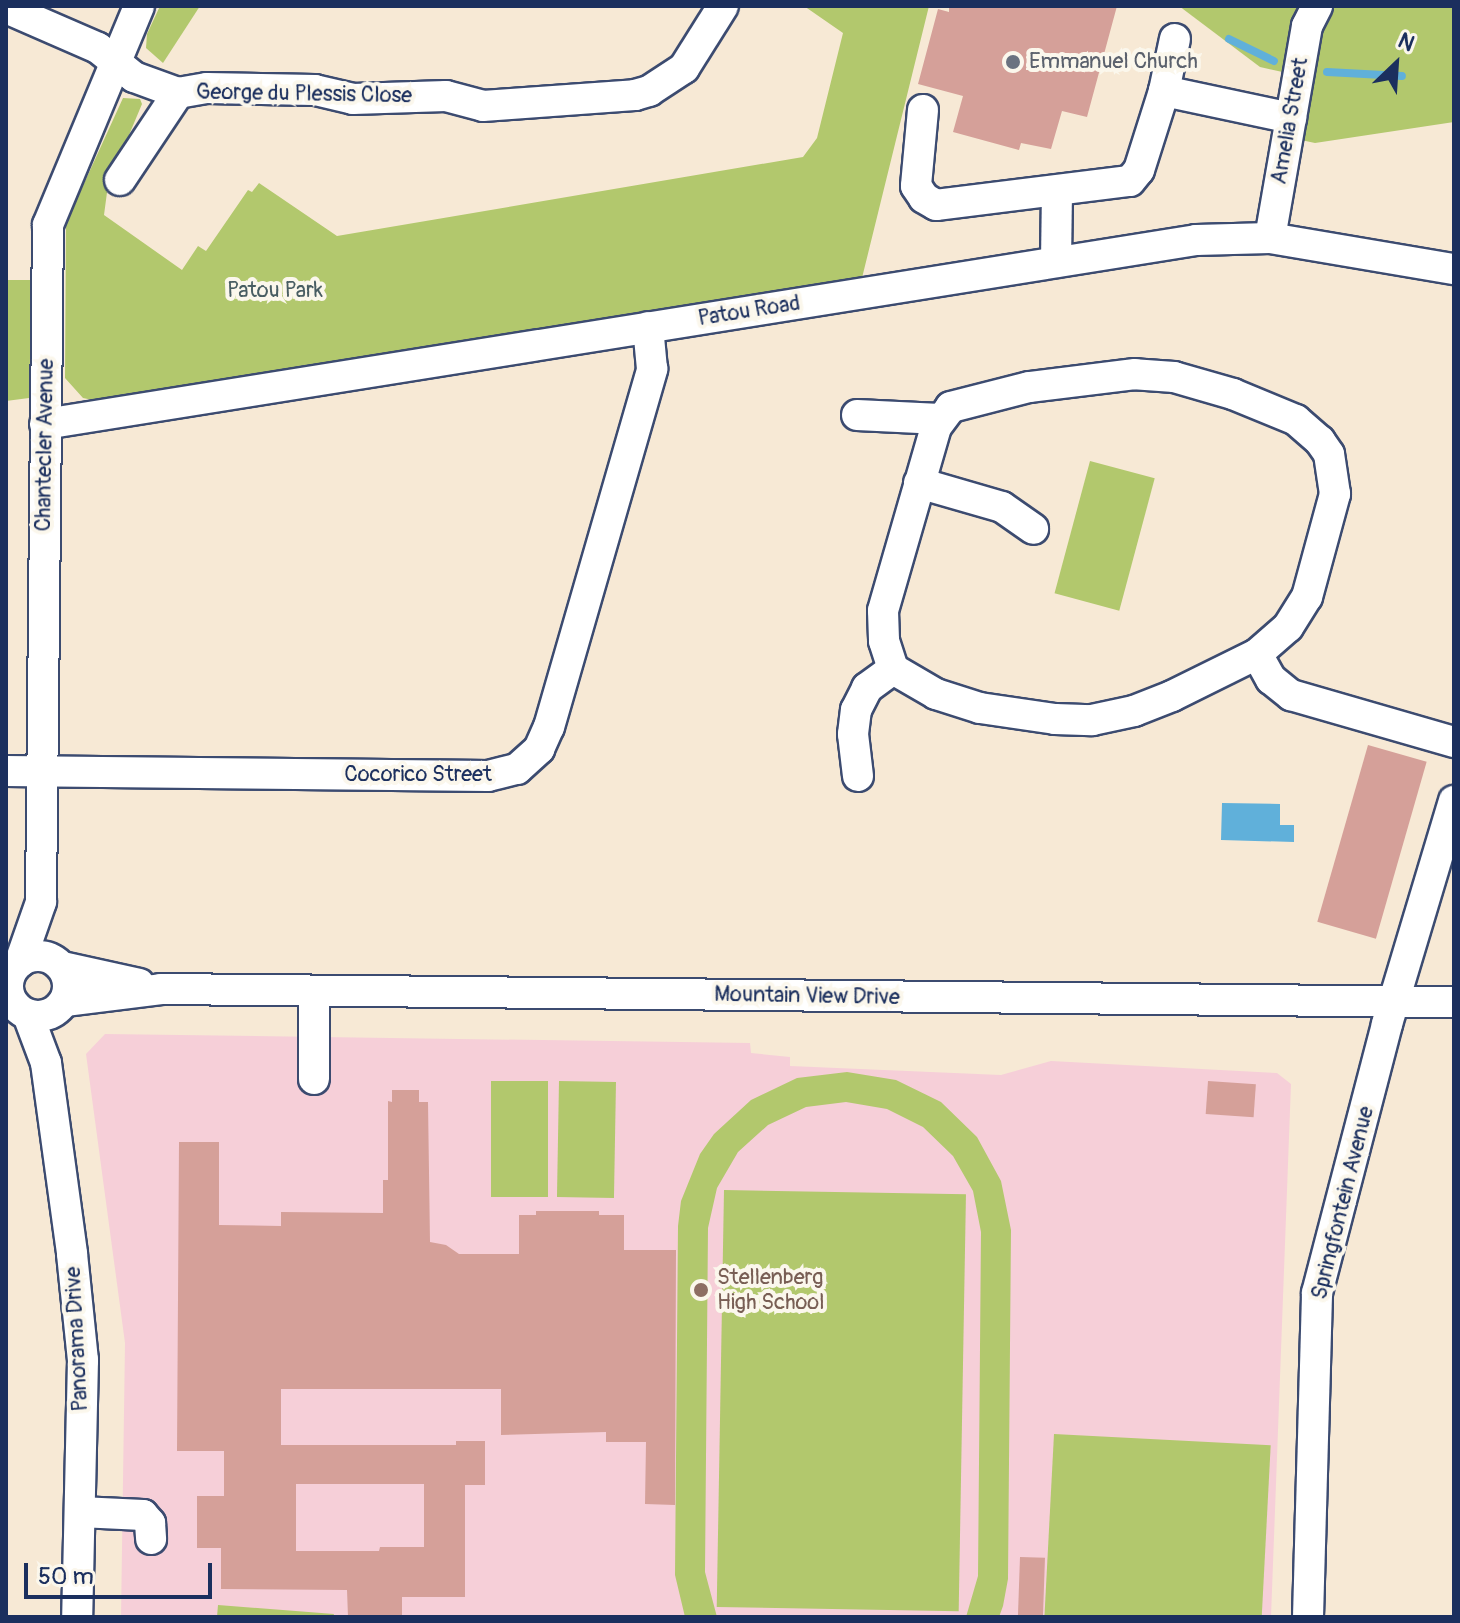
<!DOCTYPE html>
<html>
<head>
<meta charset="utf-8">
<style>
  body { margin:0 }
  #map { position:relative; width:1460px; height:1623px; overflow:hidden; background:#f7e9d5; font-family:Pangolin,sans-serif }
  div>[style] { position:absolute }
  .built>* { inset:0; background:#f6cfd8 }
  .green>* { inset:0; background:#b2c86d; transform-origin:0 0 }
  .water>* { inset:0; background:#60b0da }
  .stream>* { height:8px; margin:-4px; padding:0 4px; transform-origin:4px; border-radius:4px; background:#60b0da }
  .building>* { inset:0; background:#d5a099; transform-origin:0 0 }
  .roads { filter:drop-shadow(2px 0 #3c4b70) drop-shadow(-2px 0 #3c4b70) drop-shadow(0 2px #3c4b70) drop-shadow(0 -2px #3c4b70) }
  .minor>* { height:30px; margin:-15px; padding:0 15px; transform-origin:15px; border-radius:15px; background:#fff }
  .minor>.ring { margin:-15px; padding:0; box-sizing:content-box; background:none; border:30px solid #fff; border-radius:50% }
  .dots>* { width:22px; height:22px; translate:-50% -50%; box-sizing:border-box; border:4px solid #fbf7ec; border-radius:50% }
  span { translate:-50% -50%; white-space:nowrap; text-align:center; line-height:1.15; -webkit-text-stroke:8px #fbf7ec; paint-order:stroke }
  .worship-label { font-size:22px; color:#5b616d }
  .left { translate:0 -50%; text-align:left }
  .street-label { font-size:22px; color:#1b2f5e }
  .park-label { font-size:22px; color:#485d62 }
  .education-label { font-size:22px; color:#785e54 }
  .frame { position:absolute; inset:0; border:8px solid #1b2f5e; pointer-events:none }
  .north { position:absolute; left:1356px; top:24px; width:80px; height:80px; -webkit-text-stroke:6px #fbf7ec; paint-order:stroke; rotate:25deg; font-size:22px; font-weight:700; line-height:32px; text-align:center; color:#1b2f5e }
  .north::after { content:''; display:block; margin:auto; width:28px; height:36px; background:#1b2f5e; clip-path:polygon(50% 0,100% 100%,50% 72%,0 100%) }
  .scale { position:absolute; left:24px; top:1563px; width:188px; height:36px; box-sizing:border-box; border:4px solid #1b2f5e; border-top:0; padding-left:10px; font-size:24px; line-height:28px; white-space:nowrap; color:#1b2f5e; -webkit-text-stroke:6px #fbf7ec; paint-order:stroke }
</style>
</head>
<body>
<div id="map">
  <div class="built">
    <i style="clip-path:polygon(105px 1034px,750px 1043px,751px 1053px,790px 1057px,790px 1066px,1001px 1075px,1051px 1061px,1277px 1073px,1291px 1084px,1271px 1617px,121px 1617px,125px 1343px,86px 1054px)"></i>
  </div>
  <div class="green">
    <i style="clip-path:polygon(160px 6px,200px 6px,163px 63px,146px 48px,147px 34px)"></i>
    <i style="clip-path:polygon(804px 6px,929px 6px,862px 278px,102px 402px,83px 398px,65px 378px,66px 223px,123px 98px,140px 99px,142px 104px,108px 185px,104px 215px,182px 270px,198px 246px,206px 251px,248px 190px,252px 192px,259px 183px,337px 236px,803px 157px,817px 138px,843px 33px)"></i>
    <i style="clip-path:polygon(1179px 6px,1297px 6px,1287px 73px,1260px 67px)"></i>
    <i style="clip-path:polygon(1331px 6px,1454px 6px,1454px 122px,1315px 143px,1301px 140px,1321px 26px)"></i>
    <i style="clip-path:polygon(6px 280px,32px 280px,29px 398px,6px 401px)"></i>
    <i style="left:1090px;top:461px;width:67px;height:137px;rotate:15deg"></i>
    <i style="clip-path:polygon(847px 1072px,896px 1080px,941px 1102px,977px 1137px,1001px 1181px,1011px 1230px,1008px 1579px,1003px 1606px,999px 1617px,966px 1617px,978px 1576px,981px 1232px,973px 1191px,953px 1156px,923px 1127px,887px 1109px,846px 1102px,806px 1107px,768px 1125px,738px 1152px,717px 1188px,708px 1228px,705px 1572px,717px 1617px,685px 1617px,675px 1575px,678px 1226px,681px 1201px,700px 1154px,714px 1134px,751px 1100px,797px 1078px)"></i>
    <i style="left:548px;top:1081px;width:116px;height:57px;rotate:90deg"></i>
    <i style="left:559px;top:1081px;width:57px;height:116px;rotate:1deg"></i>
    <i style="left:724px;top:1190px;width:242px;height:417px;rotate:1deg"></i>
    <i style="left:1054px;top:1434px;width:217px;height:183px;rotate:3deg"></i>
    <i style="clip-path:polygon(218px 1605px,334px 1614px,333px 1617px,217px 1617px)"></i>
  </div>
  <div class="water">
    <i style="clip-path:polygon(1222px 803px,1280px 804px,1280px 825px,1294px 825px,1294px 842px,1221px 840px)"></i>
  </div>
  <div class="stream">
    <i style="left:1229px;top:39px;width:50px;rotate:26.1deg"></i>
    <i style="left:1327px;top:72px;width:75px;rotate:3.1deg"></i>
  </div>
  <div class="building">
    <i style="clip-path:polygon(949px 6px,1117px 6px,1087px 117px,1062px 111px,1051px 149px,1021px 143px,1019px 150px,953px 132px,963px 96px,918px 84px,938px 9px,949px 12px)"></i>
    <i style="left:1368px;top:745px;width:61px;height:184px;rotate:16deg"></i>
    <i style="left:1208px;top:1081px;width:48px;height:33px;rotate:4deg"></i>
    <i style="clip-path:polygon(evenodd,392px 1090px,419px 1090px,419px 1102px,428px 1102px,430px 1242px,446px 1245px,459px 1254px,519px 1254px,519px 1215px,536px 1215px,536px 1211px,599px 1211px,599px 1215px,624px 1215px,624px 1250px,676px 1250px,675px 1505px,645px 1504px,646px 1442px,606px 1442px,606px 1432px,501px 1435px,501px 1389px,281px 1389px,281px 1445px,456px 1445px,456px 1441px,485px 1441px,485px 1485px,465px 1485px,465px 1597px,402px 1597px,402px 1617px,348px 1617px,347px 1590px,221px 1589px,221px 1548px,197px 1548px,197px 1496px,224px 1496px,224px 1451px,177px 1451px,179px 1142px,219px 1142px,219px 1225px,281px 1226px,281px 1212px,383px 1213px,383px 1180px,388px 1180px,388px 1101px,392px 1102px,392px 1090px,296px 1484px,424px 1484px,424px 1547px,380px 1547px,379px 1551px,296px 1551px,296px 1484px)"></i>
    <i style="left:1020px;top:1557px;width:25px;height:60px;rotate:2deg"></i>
  </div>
  <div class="roads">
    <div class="minor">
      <i style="left:6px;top:8px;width:100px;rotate:23.5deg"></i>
      <i style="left:98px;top:48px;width:46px;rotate:38.9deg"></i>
      <i style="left:134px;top:77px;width:47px;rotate:20deg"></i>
      <i style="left:178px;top:93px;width:29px;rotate:-10deg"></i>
      <i style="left:207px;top:88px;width:108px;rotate:1.1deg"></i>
      <i style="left:315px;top:90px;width:39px;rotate:13deg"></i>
      <i style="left:353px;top:99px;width:93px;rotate:-1.8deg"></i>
      <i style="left:446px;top:96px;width:38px;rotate:15deg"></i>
      <i style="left:483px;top:106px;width:152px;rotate:-4.1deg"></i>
      <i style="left:635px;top:95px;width:15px;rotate:-16deg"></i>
      <i style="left:649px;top:91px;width:42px;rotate:-33.3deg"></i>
      <i style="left:684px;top:68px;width:73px;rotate:-57.8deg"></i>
      <i style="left:1164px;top:91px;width:130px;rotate:12deg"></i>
      <i style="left:923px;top:110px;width:76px;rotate:95.3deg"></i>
      <i style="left:916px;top:186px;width:14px;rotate:56deg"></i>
      <i style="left:924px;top:198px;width:14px;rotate:30deg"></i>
      <i style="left:936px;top:205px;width:195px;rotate:-7.1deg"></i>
      <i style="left:1130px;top:181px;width:14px;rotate:-51deg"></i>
      <i style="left:1139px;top:170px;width:83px;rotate:-72.4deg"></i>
      <i style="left:1164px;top:91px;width:53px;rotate:-78.1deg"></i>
      <i style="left:120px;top:180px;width:105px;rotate:-56.3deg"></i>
      <i style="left:1270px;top:238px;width:215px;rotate:-80.1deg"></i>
      <i style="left:1307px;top:26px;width:22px;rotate:-63deg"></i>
      <i style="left:1056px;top:262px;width:71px;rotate:-89.2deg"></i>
      <i style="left:857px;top:415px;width:83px;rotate:2.8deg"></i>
      <i style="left:45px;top:424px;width:1166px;rotate:-9.08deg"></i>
      <i style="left:1196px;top:240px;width:74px;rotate:-1.5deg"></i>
      <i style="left:1270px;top:238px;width:187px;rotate:9.6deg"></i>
      <i style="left:919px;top:483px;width:86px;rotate:16.1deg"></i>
      <i style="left:1002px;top:507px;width:38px;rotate:35deg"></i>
      <i style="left:1257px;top:654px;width:29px;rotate:61deg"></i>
      <i style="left:1271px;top:679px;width:26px;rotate:39deg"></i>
      <i style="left:1291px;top:695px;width:170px;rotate:16.1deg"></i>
      <i style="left:6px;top:771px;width:482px;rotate:0.6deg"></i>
      <i style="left:488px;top:776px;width:30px;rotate:-14deg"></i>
      <i style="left:517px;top:769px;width:30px;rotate:-42deg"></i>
      <i style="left:539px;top:749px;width:24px;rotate:-66deg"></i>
      <i style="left:549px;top:727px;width:373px;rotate:-73.9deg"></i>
      <i style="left:652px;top:369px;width:42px;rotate:-95.4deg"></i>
      <i style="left:858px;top:776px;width:42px;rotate:-96.8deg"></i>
      <i style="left:853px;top:734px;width:24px;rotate:-83deg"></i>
      <i style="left:856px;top:710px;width:25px;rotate:-63deg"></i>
      <i style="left:867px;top:688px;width:32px;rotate:-36deg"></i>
      <i style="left:893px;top:669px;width:50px;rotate:30.2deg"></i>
      <i style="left:936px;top:694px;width:46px;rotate:17.7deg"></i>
      <i style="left:980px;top:708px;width:76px;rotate:8.3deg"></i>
      <i style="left:1055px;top:719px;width:37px;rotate:2deg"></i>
      <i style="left:1092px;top:720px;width:43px;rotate:-12.1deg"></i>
      <i style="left:1134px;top:711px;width:41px;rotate:-21.5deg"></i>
      <i style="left:1172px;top:696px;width:95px;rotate:-26.3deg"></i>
      <i style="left:1257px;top:654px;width:41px;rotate:-41.1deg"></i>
      <i style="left:1288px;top:627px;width:36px;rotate:-58deg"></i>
      <i style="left:1307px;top:597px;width:107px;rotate:-74.8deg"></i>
      <i style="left:1335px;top:494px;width:40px;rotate:-98.5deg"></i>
      <i style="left:1329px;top:454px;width:16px;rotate:-125deg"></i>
      <i style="left:1320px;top:441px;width:32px;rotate:-139deg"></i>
      <i style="left:1296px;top:420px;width:68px;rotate:-157.6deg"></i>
      <i style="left:1233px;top:394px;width:61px;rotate:-163.9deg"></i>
      <i style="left:1174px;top:377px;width:39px;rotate:-176deg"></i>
      <i style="left:1135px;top:374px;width:107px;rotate:173deg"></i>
      <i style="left:1029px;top:387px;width:81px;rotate:165.6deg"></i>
      <i style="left:951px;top:407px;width:25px;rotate:127deg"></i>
      <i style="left:936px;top:427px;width:191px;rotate:106.1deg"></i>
      <i style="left:883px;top:611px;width:30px;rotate:88deg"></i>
      <i style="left:884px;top:641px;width:29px;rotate:72deg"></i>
      <i class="ring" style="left:8px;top:956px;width:30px;height:30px"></i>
      <i style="left:20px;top:962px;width:64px;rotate:-70.7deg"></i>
      <i style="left:41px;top:902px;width:677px;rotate:-89.41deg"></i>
      <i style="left:48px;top:225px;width:237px;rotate:-67.4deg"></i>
      <i style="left:62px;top:967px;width:79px;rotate:12.4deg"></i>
      <i style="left:65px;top:1001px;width:97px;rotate:-7.1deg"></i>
      <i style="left:161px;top:989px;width:1293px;rotate:0.58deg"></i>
      <i style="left:28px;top:1015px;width:51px;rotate:69.4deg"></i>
      <i style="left:46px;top:1063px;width:193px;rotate:82.2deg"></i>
      <i style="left:72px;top:1254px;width:107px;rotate:84.1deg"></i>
      <i style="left:83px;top:1360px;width:257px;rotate:91.3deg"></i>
      <i style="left:314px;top:1079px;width:88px;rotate:-90deg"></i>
      <i style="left:80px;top:1512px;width:63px;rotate:2.7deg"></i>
      <i style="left:143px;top:1515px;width:11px;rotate:49deg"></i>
      <i style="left:150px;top:1523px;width:16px;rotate:86deg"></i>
      <i style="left:1308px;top:1617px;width:324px;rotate:-88.4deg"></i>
      <i style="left:1317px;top:1293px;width:278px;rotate:-75.4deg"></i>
      <i style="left:1387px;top:1024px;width:233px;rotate:-73.3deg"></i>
    </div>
  </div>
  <div class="dots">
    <i style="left:1013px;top:62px;background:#6b7280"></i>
    <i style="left:701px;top:1290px;background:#8d6e63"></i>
  </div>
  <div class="worship-label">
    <span class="left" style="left:1029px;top:62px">Emmanuel Church</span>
  </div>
  <div class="street-label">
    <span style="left:304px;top:94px;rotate:1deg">George du Plessis Close</span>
    <span style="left:1290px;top:121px;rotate:-80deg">Amelia Street</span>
    <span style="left:749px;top:311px;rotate:-9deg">Patou Road</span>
    <span style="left:45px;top:445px;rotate:-89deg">Chantecler Avenue</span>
    <span style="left:418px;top:775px">Cocorico Street</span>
    <span style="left:807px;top:996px;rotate:1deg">Mountain View Drive</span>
    <span style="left:1343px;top:1203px;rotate:-76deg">Springfontein Avenue</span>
    <span style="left:77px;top:1339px;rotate:-93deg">Panorama Drive</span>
  </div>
  <div class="park-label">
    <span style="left:275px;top:291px">Patou Park</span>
  </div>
  <div class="education-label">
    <span class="left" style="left:717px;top:1290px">Stellenberg<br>High School</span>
  </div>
  <div class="frame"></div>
  <div class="north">N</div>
  <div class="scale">50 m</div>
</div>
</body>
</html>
